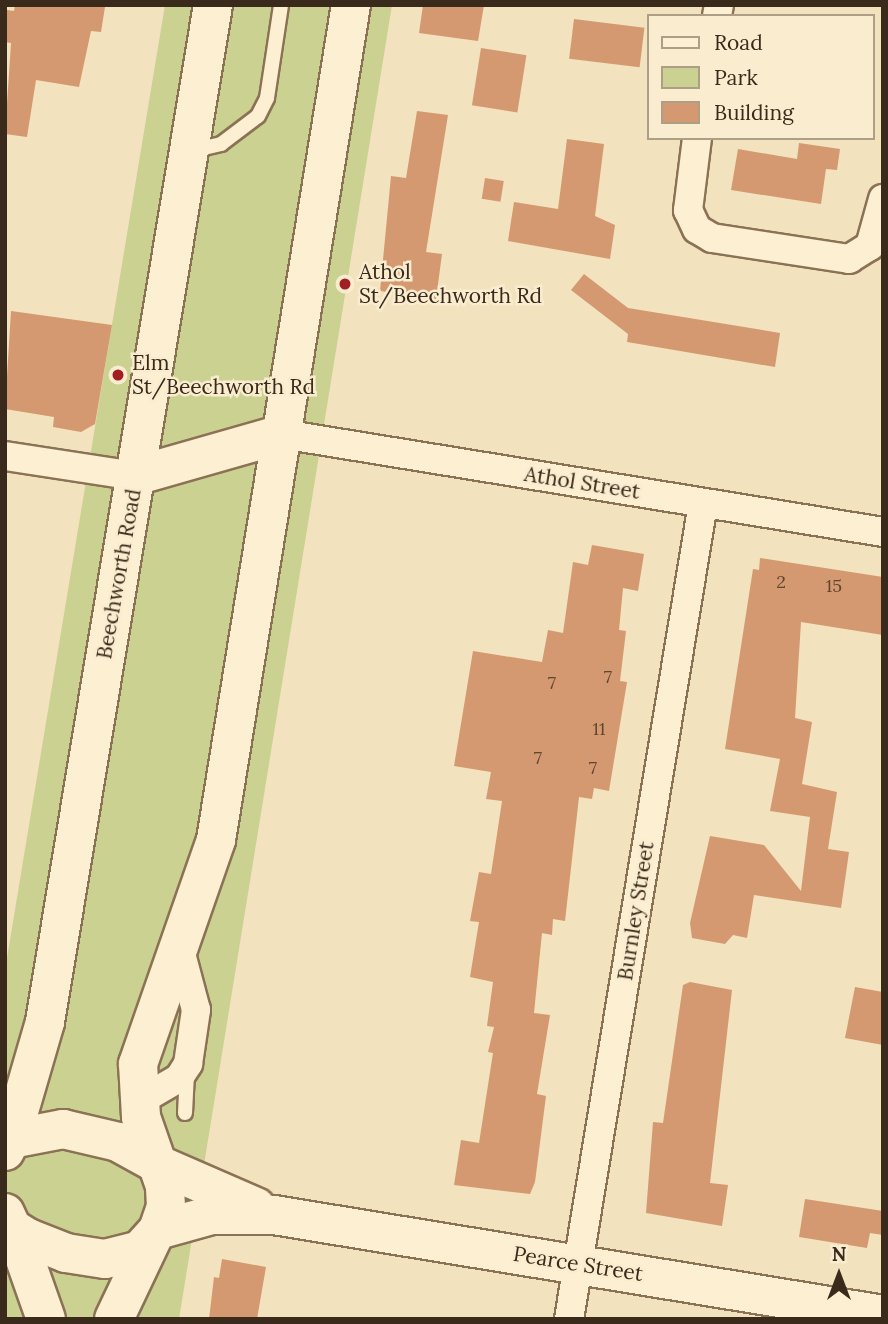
<!DOCTYPE html>
<html>
<head>
<meta charset="utf-8">
<style>
  body { margin:0 }
  #map { position:relative; width:888px; height:1324px; overflow:hidden; background:#f2e2be; font-family:Lora,serif }
  div>[style] { position:absolute }
  .green>* { inset:0; background:#cad191 }
  .building>* { inset:0; background:#d49970; transform-origin:0 0 }
  .roads { filter:drop-shadow(2px 0 #8c7255) drop-shadow(-2px 0 #8c7255) drop-shadow(0 2px #8c7255) drop-shadow(0 -2px #8c7255) }
  .service>* { height:14px; margin:-7px; padding:0 7px; transform-origin:7px; border-radius:7px; background:#fcefd2 }
  .minor>* { height:28px; margin:-14px; padding:0 14px; transform-origin:14px; border-radius:14px; background:#fcefd2 }
  .secondary>* { height:38px; margin:-19px; padding:0 19px; transform-origin:19px; border-radius:19px; background:#fcefd2 }
  .dots>* { width:19px; height:19px; translate:-50% -50%; box-sizing:border-box; border:4px solid #f9eccf; border-radius:50% }
  span { translate:-50% -50%; white-space:nowrap; text-align:center; line-height:1.15; -webkit-text-stroke:5px #f9eccf; paint-order:stroke }
  .number-label { font-size:18px; color:#604630 }
  .number-label span { -webkit-text-stroke-width:0 }
  .poi-label { font-size:21px; color:#3a2a1b }
  .left { translate:0 -50%; text-align:left }
  .street-label { font-size:21px; color:#3a2a1b }
  .frame { position:absolute; inset:0; border:7px solid #3a2a1b; pointer-events:none }
  .legend { position:absolute; left:647px; top:14px; width:228px; height:126px; box-sizing:border-box; background:#f9eccf; border:2px solid #ad9e87; margin:0; padding:9px 12px; list-style:none; font-size:21px; color:#3a2a1b }
  .legend li { display:flex; align-items:center; gap:14px; height:35px }
  .legend b { width:35px; border:2px solid #ad9e87 }
  .north { position:absolute; left:804px; top:1240px; width:70px; height:70px; -webkit-text-stroke:5px #f9eccf; paint-order:stroke; rotate:0deg; font-size:19px; font-weight:700; line-height:28px; text-align:center; color:#3a2a1b }
  .north::after { content:''; display:block; margin:auto; width:24px; height:32px; background:#3a2a1b; clip-path:polygon(50% 0,100% 100%,50% 72%,0 100%) }
</style>
</head>
<body>
<div id="map">
  <div class="green">
    <i style="clip-path:polygon(165px 5px,392px 5px,179px 1319px,5px 1319px,5px 970px)"></i>
  </div>
  <div class="building">
    <i style="clip-path:polygon(15px 5px,105px 7px,101px 32px,91px 31px,79px 87px,36px 80px,27px 137px,5px 134px,11px 43px,5px 42px,5px 23px,7px 10px,14px 11px)"></i>
    <i style="clip-path:polygon(423px 5px,484px 5px,478px 41px,419px 33px)"></i>
    <i style="left:574px;top:19px;width:71px;height:40px;rotate:7deg"></i>
    <i style="left:481px;top:48px;width:46px;height:58px;rotate:9deg"></i>
    <i style="clip-path:polygon(417px 111px,448px 115px,426px 252px,442px 254px,436px 299px,380px 291px,391px 176px,406px 178px)"></i>
    <i style="clip-path:polygon(567px 139px,604px 144px,595px 216px,615px 225px,610px 259px,508px 241px,514px 202px,558px 209px)"></i>
    <i style="clip-path:polygon(799px 143px,840px 149px,837px 170px,826px 169px,821px 204px,731px 190px,738px 149px,797px 159px)"></i>
    <i style="left:485px;top:178px;width:19px;height:21px;rotate:9deg"></i>
    <i style="clip-path:polygon(584px 274px,628px 308px,780px 333px,775px 367px,627px 342px,628px 334px,571px 290px)"></i>
    <i style="clip-path:polygon(11px 311px,112px 325px,95px 424px,81px 432px,53px 427px,54px 417px,5px 409px)"></i>
    <i style="clip-path:polygon(592px 545px,644px 554px,638px 591px,623px 588px,619px 630px,626px 631px,620px 681px,627px 682px,609px 791px,594px 788px,592px 799px,579px 797px,565px 921px,553px 919px,552px 935px,542px 933px,534px 1013px,550px 1015px,537px 1094px,546px 1096px,535px 1182px,530px 1194px,454px 1185px,461px 1140px,479px 1143px,493px 1053px,488px 1052px,494px 1027px,487px 1026px,493px 982px,470px 977px,479px 922px,470px 921px,479px 872px,491px 874px,502px 801px,486px 799px,491px 772px,454px 766px,473px 651px,542px 662px,548px 630px,563px 633px,573px 562px,588px 565px)"></i>
    <i style="clip-path:polygon(760px 558px,883px 577px,883px 635px,801px 622px,795px 718px,812px 722px,802px 784px,837px 792px,828px 849px,849px 852px,841px 908px,754px 895px,747px 938px,733px 935px,725px 944px,692px 938px,690px 923px,710px 836px,764px 845px,801px 891px,810px 817px,770px 811px,780px 759px,725px 749px,753px 569px,759px 570px)"></i>
    <i style="clip-path:polygon(690px 982px,732px 990px,710px 1183px,728px 1185px,722px 1226px,646px 1213px,653px 1122px,663px 1123px,683px 985px)"></i>
    <i style="clip-path:polygon(855px 987px,883px 992px,883px 1045px,845px 1038px)"></i>
    <i style="clip-path:polygon(805px 1199px,883px 1211px,883px 1235px,870px 1233px,867px 1248px,799px 1237px)"></i>
    <i style="clip-path:polygon(222px 1259px,266px 1267px,257px 1319px,209px 1319px,214px 1277px,219px 1278px)"></i>
  </div>
  <div class="roads">
    <div class="service">
      <i style="left:191px;top:151px;width:31px;rotate:-13deg"></i>
      <i style="left:221px;top:144px;width:46px;rotate:-37.1deg"></i>
      <i style="left:258px;top:116px;width:20px;rotate:-63deg"></i>
      <i style="left:267px;top:98px;width:94px;rotate:-81.4deg"></i>
      <i style="left:185px;top:1113px;width:40px;rotate:-87.1deg"></i>
    </div>
    <div class="minor">
      <i style="left:717px;top:16px;width:11px;rotate:-80deg"></i>
      <i style="left:697px;top:138px;width:73px;rotate:97.1deg"></i>
      <i style="left:688px;top:210px;width:21px;rotate:65deg"></i>
      <i style="left:697px;top:229px;width:17px;rotate:31deg"></i>
      <i style="left:712px;top:238px;width:139px;rotate:8.7deg"></i>
      <i style="left:849px;top:259px;width:25px;rotate:-32deg"></i>
      <i style="left:870px;top:246px;width:49px;rotate:-74.5deg"></i>
      <i style="left:282px;top:434px;width:609px;rotate:9.26deg"></i>
      <i style="left:5px;top:456px;width:132px;rotate:8.7deg"></i>
      <i style="left:138px;top:1102px;width:48px;rotate:-30.3deg"></i>
      <i style="left:179px;top:1078px;width:17px;rotate:-57deg"></i>
      <i style="left:188px;top:1064px;width:55px;rotate:-81.6deg"></i>
      <i style="left:196px;top:1010px;width:66px;rotate:-104.9deg"></i>
      <i style="left:569px;top:1319px;width:827px;rotate:-80.67deg"></i>
    </div>
    <div class="secondary">
      <i style="left:135px;top:476px;width:153px;rotate:-15.9deg"></i>
      <i style="left:11px;top:1139px;width:122px;rotate:-73.8deg"></i>
      <i style="left:45px;top:1022px;width:1031px;rotate:-80.62deg"></i>
      <i style="left:5px;top:1151px;width:13px;rotate:-63deg"></i>
      <i style="left:11px;top:1139px;width:53px;rotate:-10.9deg"></i>
      <i style="left:63px;top:1129px;width:57px;rotate:13.3deg"></i>
      <i style="left:118px;top:1142px;width:43px;rotate:28.9deg"></i>
      <i style="left:157px;top:1164px;width:108px;rotate:23.5deg"></i>
      <i style="left:5px;top:1213px;width:17px;rotate:65deg"></i>
      <i style="left:12px;top:1228px;width:19px;rotate:32deg"></i>
      <i style="left:28px;top:1238px;width:41px;rotate:21.5deg"></i>
      <i style="left:66px;top:1253px;width:39px;rotate:9deg"></i>
      <i style="left:105px;top:1259px;width:36px;rotate:-14deg"></i>
      <i style="left:140px;top:1250px;width:27px;rotate:-48deg"></i>
      <i style="left:158px;top:1230px;width:24px;rotate:-71deg"></i>
      <i style="left:166px;top:1207px;width:21px;rotate:-93deg"></i>
      <i style="left:165px;top:1186px;width:73px;rotate:-109.2deg"></i>
      <i style="left:141px;top:1117px;width:53px;rotate:-93.2deg"></i>
      <i style="left:138px;top:1064px;width:237px;rotate:-70.8deg"></i>
      <i style="left:216px;top:840px;width:846px;rotate:-80.82deg"></i>
      <i style="left:158px;top:1230px;width:56px;rotate:-15.5deg"></i>
      <i style="left:212px;top:1215px;width:62px"></i>
      <i style="left:274px;top:1215px;width:617px;rotate:9.32deg"></i>
      <i style="left:15px;top:1231px;width:93px;rotate:70.6deg"></i>
      <i style="left:114px;top:1319px;width:91px;rotate:-64.6deg"></i>
    </div>
  </div>
  <div class="dots">
    <i style="left:345px;top:284px;background:#a11f21"></i>
    <i style="left:118px;top:375px;background:#a11f21"></i>
  </div>
  <div class="number-label">
    <span style="left:781px;top:582px">2</span>
    <span style="left:834px;top:586px">15</span>
    <span style="left:608px;top:677px">7</span>
    <span style="left:552px;top:683px">7</span>
    <span style="left:599px;top:729px">11</span>
    <span style="left:538px;top:758px">7</span>
    <span style="left:593px;top:768px">7</span>
  </div>
  <div class="poi-label">
    <span class="left" style="left:359px;top:284px">Athol<br>St/Beechworth Rd</span>
    <span class="left" style="left:132px;top:375px">Elm<br>St/Beechworth Rd</span>
  </div>
  <div class="street-label">
    <span style="left:582px;top:483px;rotate:9deg">Athol Street</span>
    <span style="left:119px;top:574px;rotate:-80deg">Beechworth Road</span>
    <span style="left:636px;top:911px;rotate:-81deg">Burnley Street</span>
    <span style="left:578px;top:1264px;rotate:9deg">Pearce Street</span>
  </div>
  <div class="frame"></div>
  <ul class="legend">
  <li><b style="height:9px;background:#fcefd2"></b>Road</li>
  <li><b style="height:19px;background:#cad191"></b>Park</li>
  <li><b style="height:19px;background:#d49970"></b>Building</li>
  </ul>
  <div class="north">N</div>
</div>
</body>
</html>
